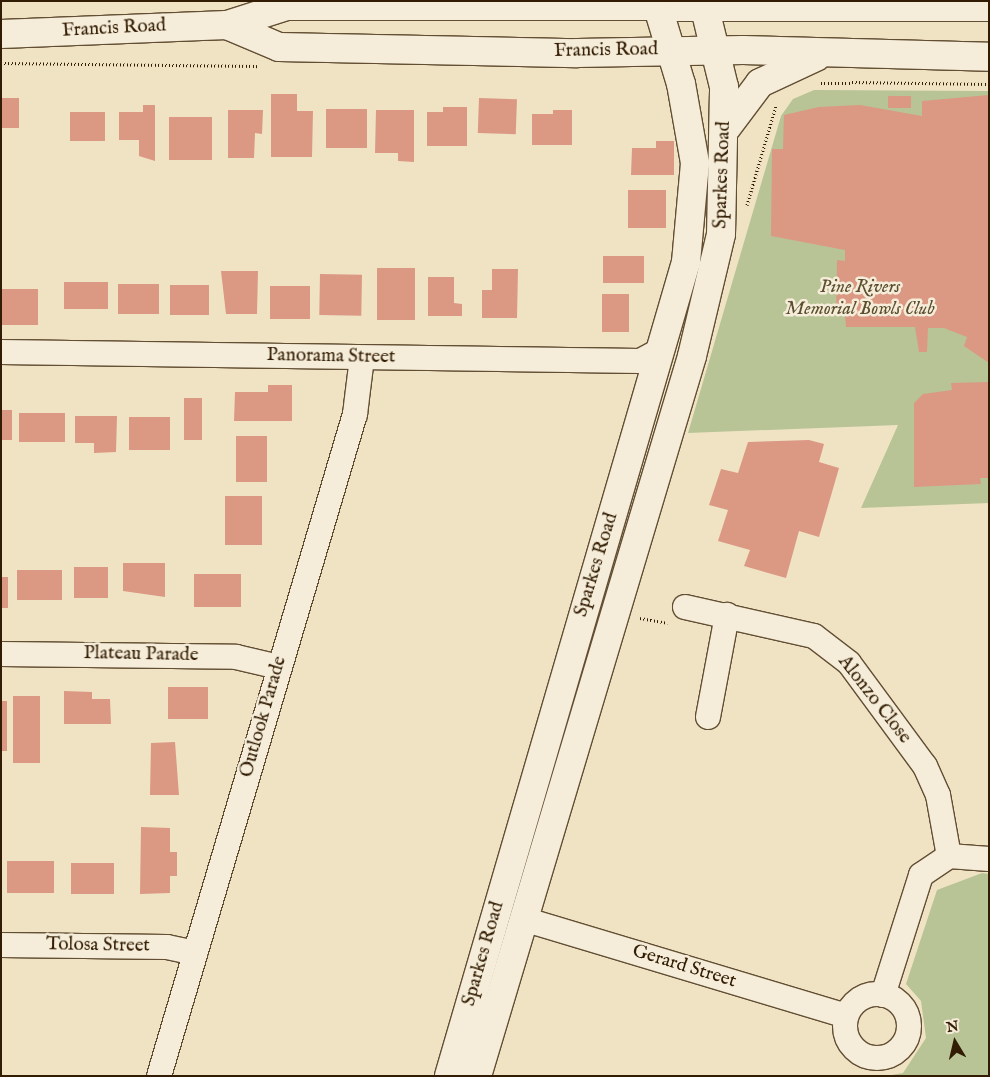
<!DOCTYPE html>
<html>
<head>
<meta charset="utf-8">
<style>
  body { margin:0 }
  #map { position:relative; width:990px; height:1077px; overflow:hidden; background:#f0e3c4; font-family:"IM FELL English",serif }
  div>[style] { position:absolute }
  .green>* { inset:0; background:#b8c495 }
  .building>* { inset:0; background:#db9883; transform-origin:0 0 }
  .path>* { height:3px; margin-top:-1.5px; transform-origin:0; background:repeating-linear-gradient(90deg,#321c03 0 1px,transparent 0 3.5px) }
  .roads { filter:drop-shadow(1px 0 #624e33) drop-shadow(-1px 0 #624e33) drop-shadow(0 1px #624e33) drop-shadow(0 -1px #624e33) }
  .street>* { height:24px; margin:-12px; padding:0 12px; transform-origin:12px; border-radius:12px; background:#f5edd9 }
  .street>.ring { margin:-12px; padding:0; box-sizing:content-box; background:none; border:24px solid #f5edd9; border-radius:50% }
  .secondary>* { height:28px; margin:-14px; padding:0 14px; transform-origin:14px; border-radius:14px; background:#f5edd9 }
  span { translate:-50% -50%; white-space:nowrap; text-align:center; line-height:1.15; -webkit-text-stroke:5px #f5edd9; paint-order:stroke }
  .street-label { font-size:19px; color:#321c03 }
  .park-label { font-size:19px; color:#5a4e2f; font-style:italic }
  .frame { position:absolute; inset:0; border:2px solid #321c03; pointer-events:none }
  .north { position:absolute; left:930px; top:1017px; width:50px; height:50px; -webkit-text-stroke:4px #f5edd9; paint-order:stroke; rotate:351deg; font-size:14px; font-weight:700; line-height:20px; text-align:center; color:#321c03 }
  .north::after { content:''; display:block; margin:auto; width:18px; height:22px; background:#321c03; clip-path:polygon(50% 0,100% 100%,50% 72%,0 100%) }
</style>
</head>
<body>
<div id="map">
  <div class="green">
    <i style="clip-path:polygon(814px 90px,989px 91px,989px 503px,861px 508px,898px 425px,688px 433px,781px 116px,793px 99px)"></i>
    <i style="clip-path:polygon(982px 873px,989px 874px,989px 1076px,886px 1076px,903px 1073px,926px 1038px,921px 1001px,906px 984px,937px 890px)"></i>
  </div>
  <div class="building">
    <i style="clip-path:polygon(271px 94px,297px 94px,297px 111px,313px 111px,312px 157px,271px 157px)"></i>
    <i style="clip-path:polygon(989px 95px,989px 363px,964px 346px,967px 337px,944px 328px,928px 328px,927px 352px,919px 352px,915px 327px,846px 327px,845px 315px,836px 315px,837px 260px,845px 261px,845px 250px,771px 236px,772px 149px,783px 149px,784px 115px,819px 107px,860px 105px,922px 116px,922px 101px)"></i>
    <i style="left:888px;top:96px;width:23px;height:12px"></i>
    <i style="left:1px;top:98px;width:18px;height:30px"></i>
    <i style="left:479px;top:98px;width:38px;height:35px;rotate:2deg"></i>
    <i style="clip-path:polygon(143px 105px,155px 105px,155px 161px,139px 156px,139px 140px,119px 140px,119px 112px,143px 112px)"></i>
    <i style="clip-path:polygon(443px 107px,467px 107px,467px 146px,427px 146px,427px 112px,443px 112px)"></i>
    <i style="left:326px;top:109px;width:41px;height:39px"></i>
    <i style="clip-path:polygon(228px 110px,263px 110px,262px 134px,255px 133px,254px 158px,228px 158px)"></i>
    <i style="clip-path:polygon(376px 110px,414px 110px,414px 162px,398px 161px,398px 153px,375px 153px)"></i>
    <i style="clip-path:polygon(553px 110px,572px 110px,572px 145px,532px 145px,532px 114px,553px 114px)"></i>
    <i style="left:70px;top:112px;width:35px;height:29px"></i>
    <i style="left:169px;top:117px;width:43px;height:43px"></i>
    <i style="clip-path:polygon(656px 141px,674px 141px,674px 175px,631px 175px,632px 148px,656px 148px)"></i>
    <i style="left:628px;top:190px;width:38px;height:38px"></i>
    <i style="left:603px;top:256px;width:41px;height:27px"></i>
    <i style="left:377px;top:268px;width:38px;height:52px"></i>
    <i style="clip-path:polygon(492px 269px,518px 269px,517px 318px,482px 318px,482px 290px,492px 290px)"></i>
    <i style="clip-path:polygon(221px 271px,258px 271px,257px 314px,226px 314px)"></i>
    <i style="left:320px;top:274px;width:42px;height:41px;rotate:1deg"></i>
    <i style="clip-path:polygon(428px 277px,454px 277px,454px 303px,462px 304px,462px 316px,428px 316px)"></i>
    <i style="left:64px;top:282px;width:44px;height:27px"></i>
    <i style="left:118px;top:284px;width:41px;height:30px"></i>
    <i style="left:170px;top:285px;width:39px;height:30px"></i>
    <i style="left:270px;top:286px;width:40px;height:33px"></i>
    <i style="left:1px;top:289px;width:37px;height:36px"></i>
    <i style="left:602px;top:294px;width:27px;height:38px"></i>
    <i style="clip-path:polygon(989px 382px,989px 478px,980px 478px,981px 484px,914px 487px,914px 403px,923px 394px,952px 390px,951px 383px)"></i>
    <i style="clip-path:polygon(268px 385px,292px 385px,292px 421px,234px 421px,235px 392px,268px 392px)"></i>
    <i style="left:184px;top:398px;width:18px;height:42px"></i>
    <i style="left:1px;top:410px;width:11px;height:30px"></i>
    <i style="left:65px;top:413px;width:29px;height:46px;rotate:90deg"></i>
    <i style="clip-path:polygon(75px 416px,117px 416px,116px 452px,94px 453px,94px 443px,75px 443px)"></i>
    <i style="left:129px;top:417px;width:41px;height:33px"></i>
    <i style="left:236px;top:436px;width:31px;height:46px"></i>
    <i style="clip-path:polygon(809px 440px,824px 444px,819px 462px,839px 468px,819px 537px,799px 531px,786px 578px,744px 566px,750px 550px,718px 541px,728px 510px,709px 505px,721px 469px,738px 473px,748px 442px)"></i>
    <i style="left:225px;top:496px;width:37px;height:49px"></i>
    <i style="clip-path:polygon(123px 563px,165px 563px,165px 597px,123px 591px)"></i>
    <i style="left:74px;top:567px;width:34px;height:31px"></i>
    <i style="left:17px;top:570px;width:45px;height:30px"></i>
    <i style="left:241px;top:574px;width:33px;height:47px;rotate:90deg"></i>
    <i style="left:1px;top:577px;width:7px;height:31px"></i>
    <i style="left:168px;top:687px;width:40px;height:32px"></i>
    <i style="clip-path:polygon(64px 691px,92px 692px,92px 699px,110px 699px,111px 724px,64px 724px)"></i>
    <i style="left:13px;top:696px;width:27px;height:67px"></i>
    <i style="left:1px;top:701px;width:6px;height:50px"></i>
    <i style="clip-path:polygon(175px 742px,179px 795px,150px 795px,151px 743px)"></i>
    <i style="clip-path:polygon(141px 827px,170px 828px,170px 852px,177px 852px,177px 876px,170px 876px,170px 893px,140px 894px)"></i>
    <i style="left:7px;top:861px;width:47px;height:32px"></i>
    <i style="left:71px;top:863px;width:43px;height:31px"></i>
  </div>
  <div class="path">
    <i style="left:1px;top:63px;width:257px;rotate:0.7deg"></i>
    <i style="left:852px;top:82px;width:137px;rotate:0.8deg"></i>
    <i style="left:821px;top:83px;width:31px"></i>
    <i style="left:747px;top:205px;width:103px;rotate:-73.7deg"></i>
    <i style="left:640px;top:618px;width:28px;rotate:10deg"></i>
  </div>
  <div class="roads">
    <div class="street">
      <i style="left:1px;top:352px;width:639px;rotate:0.81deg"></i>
      <i style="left:640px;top:361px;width:21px;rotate:-28deg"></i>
      <i style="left:685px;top:607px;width:132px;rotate:12.7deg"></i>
      <i style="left:814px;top:636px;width:44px;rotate:37.6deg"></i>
      <i style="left:849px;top:663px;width:128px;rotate:53.6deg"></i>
      <i style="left:925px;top:766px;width:32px;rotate:66deg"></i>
      <i style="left:938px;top:795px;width:62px;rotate:79.8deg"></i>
      <i style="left:1px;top:654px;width:235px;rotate:0.7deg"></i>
      <i style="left:236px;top:657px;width:44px;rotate:13.1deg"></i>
      <i style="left:708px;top:717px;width:104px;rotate:-79.4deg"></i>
      <i style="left:523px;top:919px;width:337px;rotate:16.7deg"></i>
      <i style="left:1px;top:945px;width:166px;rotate:0.7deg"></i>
      <i style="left:167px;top:947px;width:29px;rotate:12deg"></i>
      <i class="ring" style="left:845px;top:994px;width:40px;height:40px"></i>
      <i style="left:883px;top:995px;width:126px;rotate:-72.4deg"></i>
      <i style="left:921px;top:875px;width:34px;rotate:-34deg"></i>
      <i style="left:949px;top:856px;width:40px;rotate:4.3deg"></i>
      <i style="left:159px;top:1076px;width:690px;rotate:-73.51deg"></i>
      <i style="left:355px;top:414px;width:56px;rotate:-82.9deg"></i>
    </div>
    <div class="secondary">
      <i style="left:227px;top:25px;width:56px;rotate:22.9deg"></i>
      <i style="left:279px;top:47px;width:298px;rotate:1.2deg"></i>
      <i style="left:577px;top:53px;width:166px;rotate:-1deg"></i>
      <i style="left:743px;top:50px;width:246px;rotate:1.6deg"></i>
      <i style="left:1px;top:34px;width:226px;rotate:-2.3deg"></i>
      <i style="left:227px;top:25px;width:63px;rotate:-17.6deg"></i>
      <i style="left:287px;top:6px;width:702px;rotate:0.08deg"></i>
      <i style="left:727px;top:127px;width:55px;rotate:-53.1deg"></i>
      <i style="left:760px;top:83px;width:62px;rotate:-24.9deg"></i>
      <i style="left:449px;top:1076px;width:848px;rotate:-73.77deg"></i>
      <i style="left:686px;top:262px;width:99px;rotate:-84.8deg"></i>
      <i style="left:695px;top:163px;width:80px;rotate:-100deg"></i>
      <i style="left:681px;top:84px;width:87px;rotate:-106.8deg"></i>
      <i style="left:477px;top:1076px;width:751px;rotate:-73.37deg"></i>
      <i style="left:692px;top:356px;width:125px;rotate:-76.6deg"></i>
      <i style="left:721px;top:234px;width:147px;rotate:-88.8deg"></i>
      <i style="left:724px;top:87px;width:89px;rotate:-103.7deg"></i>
    </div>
  </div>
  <div class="street-label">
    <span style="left:114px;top:29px;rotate:-3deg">Francis Road</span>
    <span style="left:606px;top:51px;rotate:-1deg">Francis Road</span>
    <span style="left:723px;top:175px;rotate:-88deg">Sparkes Road</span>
    <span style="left:331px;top:357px;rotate:1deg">Panorama Street</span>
    <span style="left:597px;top:565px;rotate:-73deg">Sparkes Road</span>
    <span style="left:141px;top:655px;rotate:1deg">Plateau Parade</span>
    <span style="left:874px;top:700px;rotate:52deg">Alonzo Close</span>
    <span style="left:264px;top:717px;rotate:-74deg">Outlook Parade</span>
    <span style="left:98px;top:946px;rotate:1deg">Tolosa Street</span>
    <span style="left:484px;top:954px;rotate:-74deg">Sparkes Road</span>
    <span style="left:684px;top:967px;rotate:17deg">Gerard Street</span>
  </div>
  <div class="park-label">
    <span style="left:860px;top:299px">Pine Rivers<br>Memorial Bowls Club</span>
  </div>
  <div class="frame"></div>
  <div class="north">N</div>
</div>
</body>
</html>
